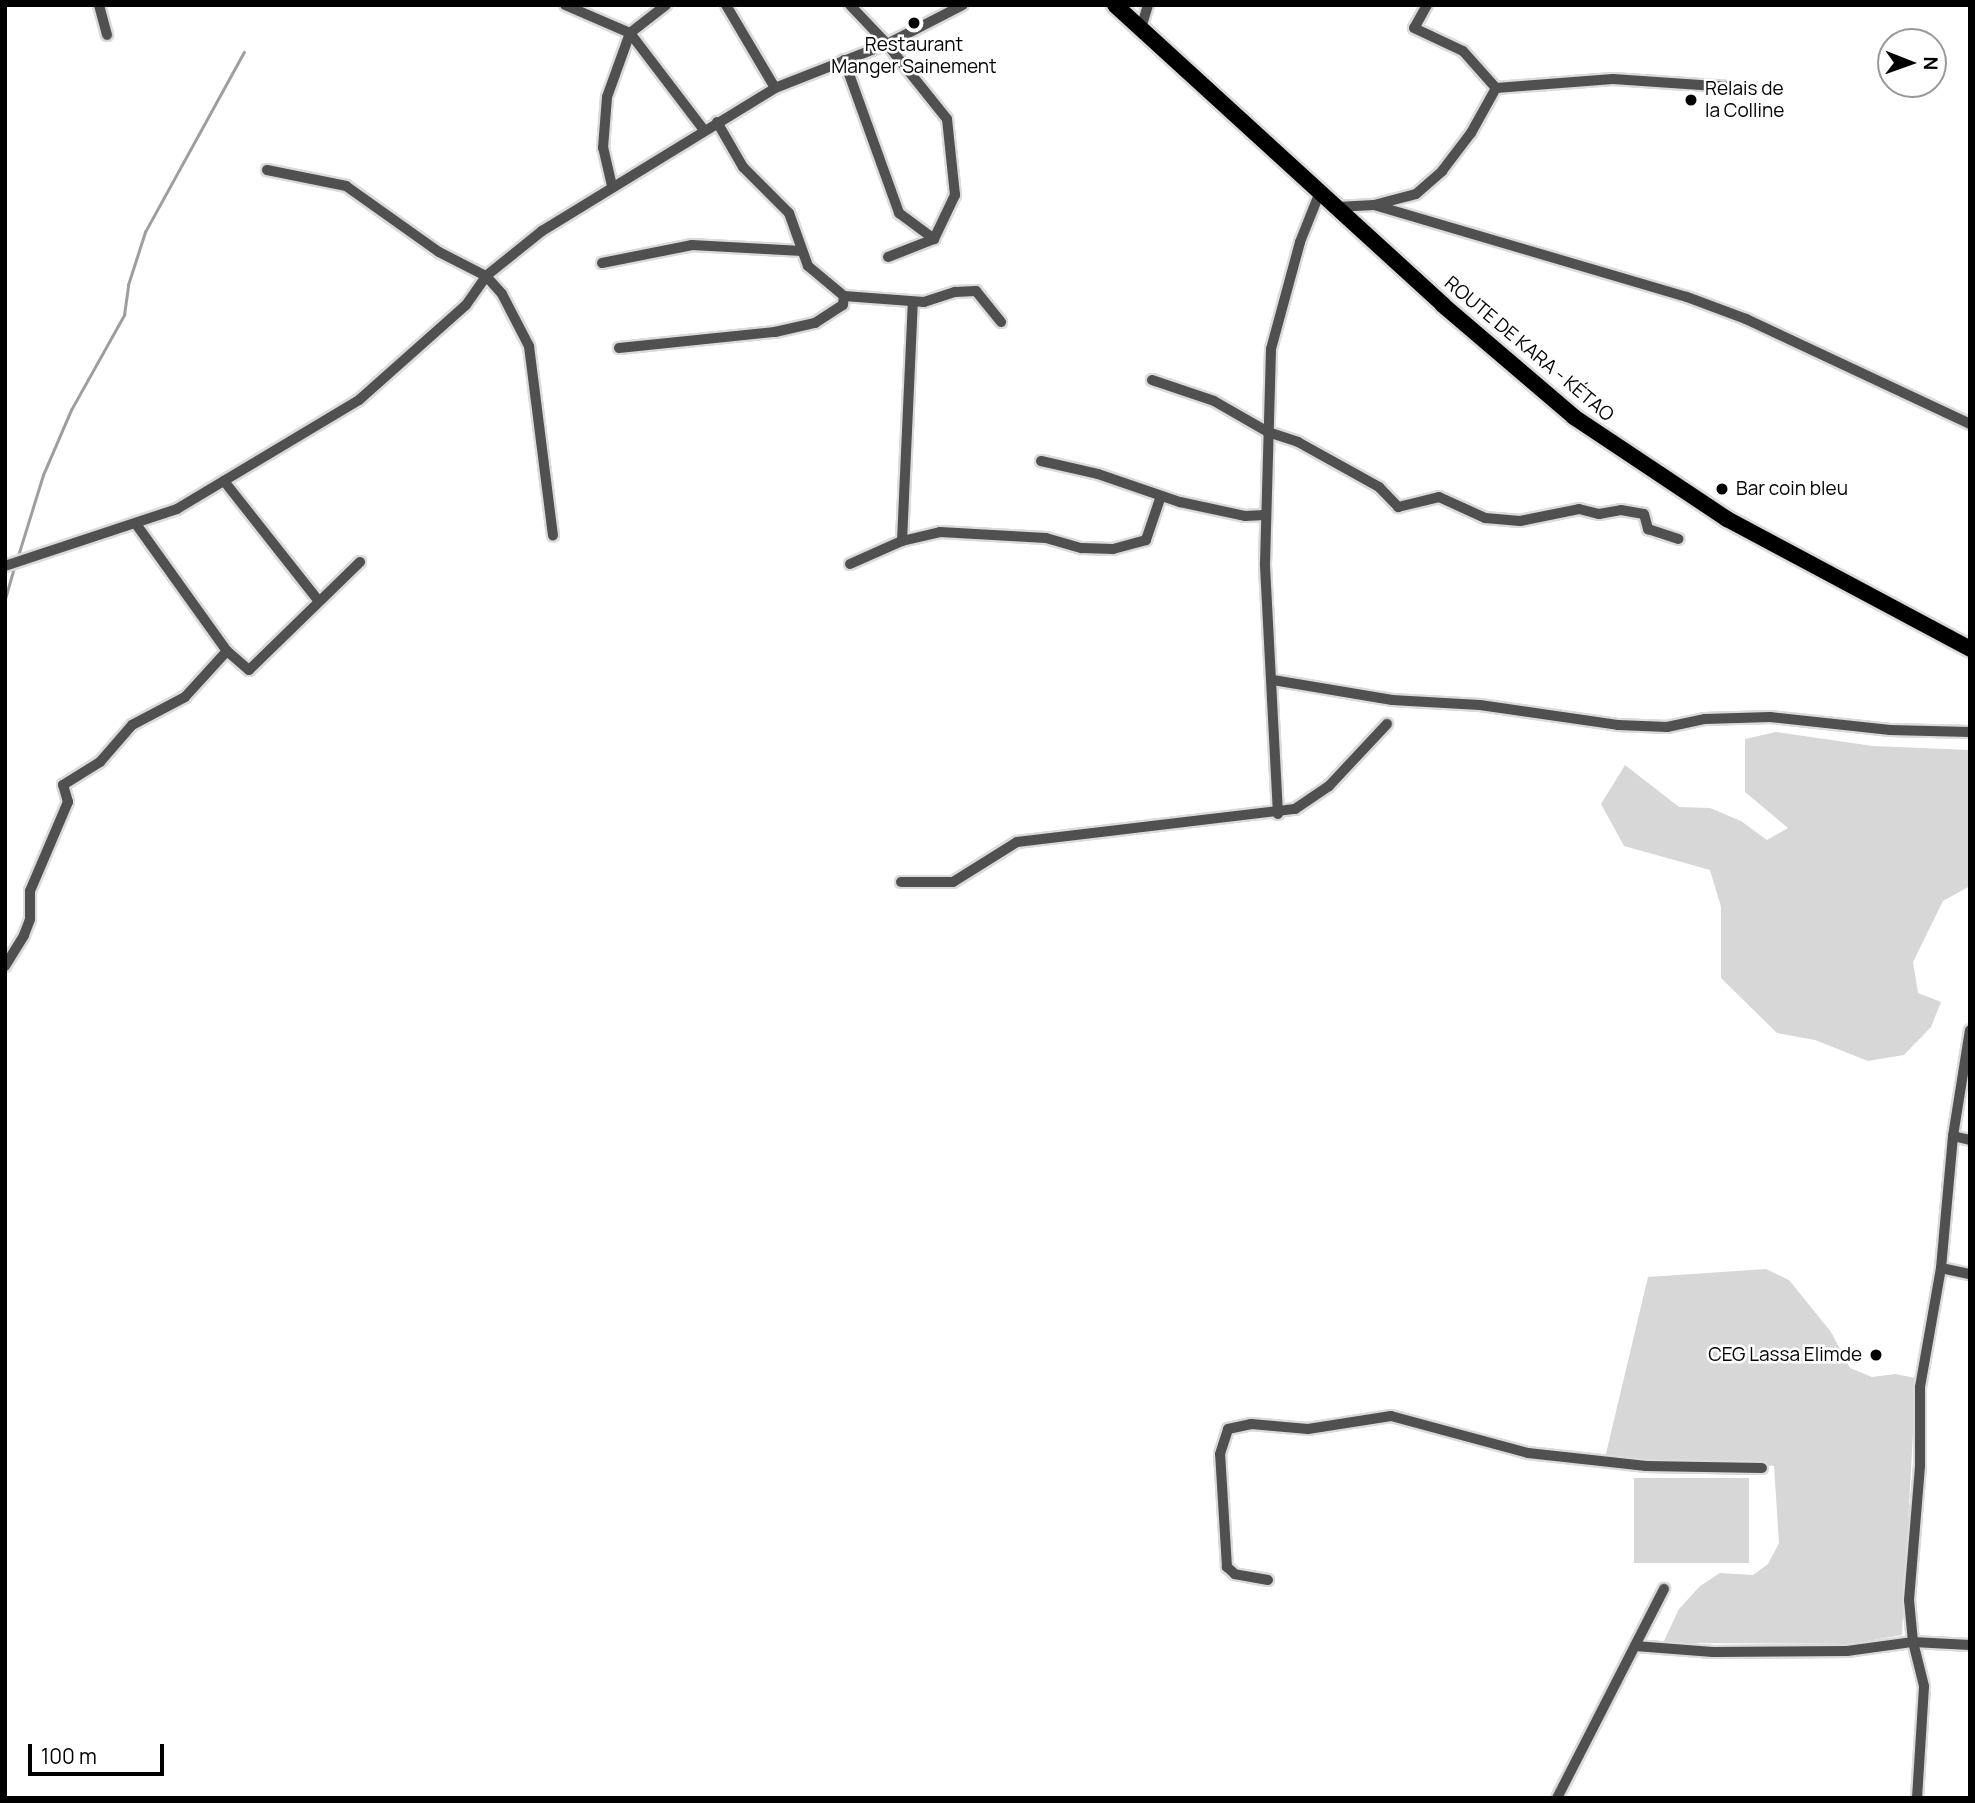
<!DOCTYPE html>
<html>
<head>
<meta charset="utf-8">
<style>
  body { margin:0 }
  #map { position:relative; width:1975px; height:1803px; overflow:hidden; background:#fff; font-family:Manrope,sans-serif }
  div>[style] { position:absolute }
  .green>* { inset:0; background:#d7d7d7; transform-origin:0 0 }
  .stream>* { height:2.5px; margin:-1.25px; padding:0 1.25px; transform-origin:1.25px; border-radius:1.25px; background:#9e9e9e }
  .roads { filter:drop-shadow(2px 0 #dbdbdb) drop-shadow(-2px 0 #dbdbdb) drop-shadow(0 2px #dbdbdb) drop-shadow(0 -2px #dbdbdb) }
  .minor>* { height:10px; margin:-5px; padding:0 5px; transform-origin:5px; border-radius:5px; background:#505050 }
  .primary>* { height:16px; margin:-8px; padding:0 8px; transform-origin:8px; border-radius:8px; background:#000 }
  .dots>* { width:19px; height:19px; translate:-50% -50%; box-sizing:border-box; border:4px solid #fff; border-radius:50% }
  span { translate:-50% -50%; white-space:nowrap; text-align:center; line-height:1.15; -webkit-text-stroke:5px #fff; paint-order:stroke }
  .poi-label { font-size:19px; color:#000 }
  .left { translate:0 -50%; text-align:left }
  .right { translate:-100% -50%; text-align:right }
  .street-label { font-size:19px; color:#000 }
  .frame { position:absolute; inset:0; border:7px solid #000; pointer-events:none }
  .north { position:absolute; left:1877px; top:28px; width:70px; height:70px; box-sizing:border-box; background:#fff; border:2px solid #999; border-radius:50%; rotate:91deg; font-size:19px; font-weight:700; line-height:28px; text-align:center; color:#000 }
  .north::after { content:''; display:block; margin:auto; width:24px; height:32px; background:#000; clip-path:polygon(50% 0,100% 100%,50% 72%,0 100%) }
  .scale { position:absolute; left:28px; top:1744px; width:136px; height:32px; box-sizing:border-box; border:4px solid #000; border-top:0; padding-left:9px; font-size:21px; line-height:24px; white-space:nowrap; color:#000; -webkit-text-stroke:5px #fff; paint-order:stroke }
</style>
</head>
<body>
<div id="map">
  <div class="green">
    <i style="clip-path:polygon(1776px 732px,1873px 746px,1970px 750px,1970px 886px,1943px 901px,1913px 962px,1918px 993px,1941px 1002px,1931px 1027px,1904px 1055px,1868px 1061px,1815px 1040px,1777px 1033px,1721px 978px,1721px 907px,1710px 870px,1624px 846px,1601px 804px,1625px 765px,1679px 807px,1710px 808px,1741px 821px,1767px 840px,1788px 828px,1745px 792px,1745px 739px)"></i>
    <i style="clip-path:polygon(1766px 1269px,1789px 1280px,1831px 1332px,1850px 1368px,1872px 1377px,1895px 1374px,1916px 1378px,1902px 1635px,1851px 1644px,1663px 1643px,1679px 1609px,1700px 1586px,1720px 1573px,1753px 1575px,1768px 1564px,1779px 1543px,1774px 1466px,1717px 1461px,1604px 1462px,1648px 1277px)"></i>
    <i style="left:1634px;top:1478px;width:115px;height:85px"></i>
  </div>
  <div class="stream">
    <i style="left:17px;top:559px;width:88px;rotate:-72.8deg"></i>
    <i style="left:43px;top:475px;width:71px;rotate:-66.7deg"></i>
    <i style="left:71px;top:410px;width:109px;rotate:-60.8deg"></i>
    <i style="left:124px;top:315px;width:30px;rotate:-82deg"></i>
    <i style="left:128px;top:285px;width:56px;rotate:-72.2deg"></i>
    <i style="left:145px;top:232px;width:205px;rotate:-61.2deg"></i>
    <i style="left:5px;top:599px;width:35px;rotate:-74deg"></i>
  </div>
  <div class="roads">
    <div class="minor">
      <i style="left:99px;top:5px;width:31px;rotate:75deg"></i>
      <i style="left:565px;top:5px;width:71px;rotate:23.3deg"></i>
      <i style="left:630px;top:33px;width:46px;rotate:-37.9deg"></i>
      <i style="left:726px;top:5px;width:96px;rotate:59.4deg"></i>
      <i style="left:1427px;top:5px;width:26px;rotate:119deg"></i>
      <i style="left:1414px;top:28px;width:54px;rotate:25.1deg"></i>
      <i style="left:1463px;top:51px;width:50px;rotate:48.3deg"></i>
      <i style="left:1141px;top:28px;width:24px;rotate:-73deg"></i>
      <i style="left:630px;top:33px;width:122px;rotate:52.7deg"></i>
      <i style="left:844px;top:60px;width:163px;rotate:70.2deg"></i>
      <i style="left:899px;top:213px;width:44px;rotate:36.6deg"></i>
      <i style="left:1496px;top:88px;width:117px;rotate:-4.4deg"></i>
      <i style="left:1613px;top:79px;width:117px;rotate:3.9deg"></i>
      <i style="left:717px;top:122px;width:52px;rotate:60deg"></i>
      <i style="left:743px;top:167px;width:65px;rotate:45deg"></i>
      <i style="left:789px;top:213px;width:56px;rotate:70.3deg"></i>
      <i style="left:808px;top:266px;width:47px;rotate:39.8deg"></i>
      <i style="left:844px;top:296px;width:80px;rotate:4.3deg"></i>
      <i style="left:924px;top:302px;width:33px;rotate:-18deg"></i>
      <i style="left:955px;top:292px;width:21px;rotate:-3deg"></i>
      <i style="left:976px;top:291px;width:40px;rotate:51deg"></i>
      <i style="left:267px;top:170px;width:81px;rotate:11.4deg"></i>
      <i style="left:346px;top:186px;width:114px;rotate:35.4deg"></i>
      <i style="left:439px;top:252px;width:53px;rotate:27.1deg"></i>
      <i style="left:486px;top:276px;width:24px;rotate:48deg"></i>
      <i style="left:502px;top:294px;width:59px;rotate:62.6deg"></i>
      <i style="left:529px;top:346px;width:191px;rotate:82.8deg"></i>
      <i style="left:612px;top:186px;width:39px;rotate:-103deg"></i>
      <i style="left:603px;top:148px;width:51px;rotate:-85.5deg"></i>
      <i style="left:607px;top:97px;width:68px;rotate:-70.2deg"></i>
      <i style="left:1374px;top:205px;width:326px;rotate:16.4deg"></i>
      <i style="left:1687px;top:297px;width:63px;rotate:20.4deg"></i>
      <i style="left:1746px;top:319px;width:247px;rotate:25.1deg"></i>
      <i style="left:1337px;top:207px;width:37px;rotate:-3deg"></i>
      <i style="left:1374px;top:205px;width:43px;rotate:-14.7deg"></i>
      <i style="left:1416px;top:194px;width:35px;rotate:-41deg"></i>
      <i style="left:1442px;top:171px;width:48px;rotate:-52.7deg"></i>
      <i style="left:1471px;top:133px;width:51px;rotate:-60.9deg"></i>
      <i style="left:888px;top:257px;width:49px;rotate:-21.4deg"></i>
      <i style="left:934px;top:239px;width:49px;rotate:-64.5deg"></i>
      <i style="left:955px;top:195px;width:76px;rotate:-96deg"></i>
      <i style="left:947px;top:119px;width:96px;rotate:-128.7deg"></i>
      <i style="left:887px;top:44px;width:85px;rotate:-27.2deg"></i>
      <i style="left:602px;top:263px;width:92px;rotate:-11.3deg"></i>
      <i style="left:692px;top:245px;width:110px;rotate:3.1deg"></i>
      <i style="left:619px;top:348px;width:157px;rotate:-5.9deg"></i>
      <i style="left:775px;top:332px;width:41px;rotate:-12.7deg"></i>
      <i style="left:815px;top:323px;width:33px;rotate:-33deg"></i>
      <i style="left:843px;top:305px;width:9px;rotate:-84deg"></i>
      <i style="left:1152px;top:380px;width:65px;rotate:18.7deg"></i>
      <i style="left:1214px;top:401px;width:62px;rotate:29.9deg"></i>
      <i style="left:1268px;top:432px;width:32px;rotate:18deg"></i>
      <i style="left:1298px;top:442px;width:93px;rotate:29.1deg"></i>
      <i style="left:1379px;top:487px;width:28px;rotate:46deg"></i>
      <i style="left:1398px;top:507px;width:42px;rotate:-13.7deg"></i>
      <i style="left:1439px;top:497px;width:51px;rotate:24.5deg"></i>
      <i style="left:1485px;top:518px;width:35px;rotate:5deg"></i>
      <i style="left:1520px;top:521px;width:60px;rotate:-11.5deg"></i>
      <i style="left:1579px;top:509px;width:21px;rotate:14deg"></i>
      <i style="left:1599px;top:514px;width:22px;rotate:-10deg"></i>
      <i style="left:1621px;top:510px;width:23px;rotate:10deg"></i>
      <i style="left:1644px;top:514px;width:16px;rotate:75deg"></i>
      <i style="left:1648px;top:529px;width:32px;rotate:18deg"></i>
      <i style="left:1041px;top:461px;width:58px;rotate:12.8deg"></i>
      <i style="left:1098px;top:474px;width:87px;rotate:18.9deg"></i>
      <i style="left:1180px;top:502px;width:66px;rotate:12.2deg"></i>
      <i style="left:1245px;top:516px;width:20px;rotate:-3deg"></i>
      <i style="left:224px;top:481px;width:152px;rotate:51.7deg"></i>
      <i style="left:136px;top:524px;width:156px;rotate:54.4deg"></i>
      <i style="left:227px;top:651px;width:29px;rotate:41deg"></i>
      <i style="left:249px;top:670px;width:155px;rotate:-44.2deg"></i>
      <i style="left:902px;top:541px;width:239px;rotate:-87.4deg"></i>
      <i style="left:850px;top:564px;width:57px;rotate:-23.9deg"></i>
      <i style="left:902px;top:541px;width:39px;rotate:-13deg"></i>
      <i style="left:940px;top:532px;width:106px;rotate:3.2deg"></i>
      <i style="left:1046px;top:538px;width:37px;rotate:16deg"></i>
      <i style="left:1082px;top:548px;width:31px;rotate:2deg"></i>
      <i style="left:1113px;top:549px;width:34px;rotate:-15deg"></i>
      <i style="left:1146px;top:540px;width:46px;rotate:-71.2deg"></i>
      <i style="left:5px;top:566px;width:181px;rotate:-18.3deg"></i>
      <i style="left:177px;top:509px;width:212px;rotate:-30.9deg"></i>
      <i style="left:359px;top:400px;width:143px;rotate:-41.6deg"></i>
      <i style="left:466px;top:305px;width:35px;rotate:-55deg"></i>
      <i style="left:486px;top:276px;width:72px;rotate:-38.8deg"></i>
      <i style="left:542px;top:231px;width:273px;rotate:-31.5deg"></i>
      <i style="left:775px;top:88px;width:120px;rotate:-21.4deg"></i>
      <i style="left:887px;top:44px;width:54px;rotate:-133.5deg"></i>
      <i style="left:1273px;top:680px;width:121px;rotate:9.5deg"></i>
      <i style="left:1392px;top:700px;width:88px;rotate:3.3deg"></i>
      <i style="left:1480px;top:705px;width:139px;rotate:8.2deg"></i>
      <i style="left:1618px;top:725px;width:49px;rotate:2.3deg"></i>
      <i style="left:1667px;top:727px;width:39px;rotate:-12deg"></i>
      <i style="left:1705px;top:719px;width:65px;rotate:-1.8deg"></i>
      <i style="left:1770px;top:717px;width:121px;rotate:6.2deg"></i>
      <i style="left:1890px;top:730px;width:80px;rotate:1.4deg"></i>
      <i style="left:1278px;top:814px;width:250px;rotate:-93deg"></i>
      <i style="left:1265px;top:564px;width:215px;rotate:-88.4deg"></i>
      <i style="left:1271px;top:349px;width:111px;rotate:-74.8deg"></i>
      <i style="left:1300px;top:242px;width:54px;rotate:-68.2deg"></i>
      <i style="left:901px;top:882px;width:52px"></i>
      <i style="left:953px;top:882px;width:75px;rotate:-32deg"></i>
      <i style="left:1017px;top:842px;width:280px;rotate:-6.8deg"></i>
      <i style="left:1295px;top:809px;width:41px;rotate:-34.1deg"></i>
      <i style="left:1329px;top:786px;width:85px;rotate:-46.9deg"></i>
      <i style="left:5px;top:966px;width:36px;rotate:-58deg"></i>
      <i style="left:24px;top:935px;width:17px;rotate:-69deg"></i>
      <i style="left:30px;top:919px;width:28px;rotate:-90deg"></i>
      <i style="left:30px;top:891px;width:97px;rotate:-66.9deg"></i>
      <i style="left:68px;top:802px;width:18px;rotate:-106deg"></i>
      <i style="left:63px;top:785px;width:44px;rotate:-31.9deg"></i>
      <i style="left:100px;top:762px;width:49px;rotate:-49.1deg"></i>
      <i style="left:132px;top:725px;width:60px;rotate:-27.8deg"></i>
      <i style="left:185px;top:697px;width:62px;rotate:-47.6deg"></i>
      <i style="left:1953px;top:1136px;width:17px;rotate:13deg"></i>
      <i style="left:1941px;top:1268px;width:30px;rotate:12deg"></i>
      <i style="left:1268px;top:1580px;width:34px;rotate:-170deg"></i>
      <i style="left:1235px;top:1574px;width:11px;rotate:-139deg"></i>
      <i style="left:1227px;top:1567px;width:113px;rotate:-93.5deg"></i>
      <i style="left:1220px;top:1454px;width:26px;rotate:-72deg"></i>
      <i style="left:1228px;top:1429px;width:24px;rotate:-12deg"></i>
      <i style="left:1251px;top:1424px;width:57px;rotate:5deg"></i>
      <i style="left:1308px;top:1429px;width:84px;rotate:-8.9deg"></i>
      <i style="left:1391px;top:1416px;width:142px;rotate:15.1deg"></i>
      <i style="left:1528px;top:1453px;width:119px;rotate:6.3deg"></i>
      <i style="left:1646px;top:1466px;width:116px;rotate:1deg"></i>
      <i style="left:1635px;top:1646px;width:78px;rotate:4.4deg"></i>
      <i style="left:1713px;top:1652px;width:134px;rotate:-0.4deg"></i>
      <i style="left:1847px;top:1651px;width:67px;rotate:-7.8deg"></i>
      <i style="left:1913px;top:1642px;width:57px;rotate:3deg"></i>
      <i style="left:1557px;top:1798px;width:235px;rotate:-62.9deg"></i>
      <i style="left:1917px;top:1798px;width:112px;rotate:-86.4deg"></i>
      <i style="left:1924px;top:1686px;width:45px;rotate:-104deg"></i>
      <i style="left:1913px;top:1642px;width:42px;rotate:-95.4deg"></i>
      <i style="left:1909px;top:1600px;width:135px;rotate:-85.3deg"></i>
      <i style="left:1920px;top:1465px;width:78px;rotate:-90deg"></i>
      <i style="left:1920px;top:1387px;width:121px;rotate:-80deg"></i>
      <i style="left:1941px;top:1268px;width:133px;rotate:-84.8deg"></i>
      <i style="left:1953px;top:1136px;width:107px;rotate:-80.9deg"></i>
    </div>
    <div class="primary">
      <i style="left:1115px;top:5px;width:445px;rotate:42.4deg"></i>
      <i style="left:1443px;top:305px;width:172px;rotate:40.5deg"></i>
      <i style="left:1574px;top:417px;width:184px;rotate:33.7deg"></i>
      <i style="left:1727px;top:519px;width:276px;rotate:28.1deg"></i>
    </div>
  </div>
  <div class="dots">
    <i style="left:914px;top:23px;background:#000"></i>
    <i style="left:1691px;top:100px;background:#000"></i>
    <i style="left:1722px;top:489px;background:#000"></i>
    <i style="left:1876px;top:1355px;background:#000"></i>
  </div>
  <div class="poi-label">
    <span style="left:914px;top:56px">Restaurant<br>Manger Sainement</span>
    <span class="left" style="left:1705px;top:100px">Relais de<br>la Colline</span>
    <span class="left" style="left:1736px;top:489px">Bar coin bleu</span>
    <span class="right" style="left:1862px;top:1355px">CEG Lassa Elimde</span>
  </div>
  <div class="street-label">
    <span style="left:1529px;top:349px;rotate:40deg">ROUTE DE KARA - KÉTAO</span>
  </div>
  <div class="frame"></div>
  <div class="north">N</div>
  <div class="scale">100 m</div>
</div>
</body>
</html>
